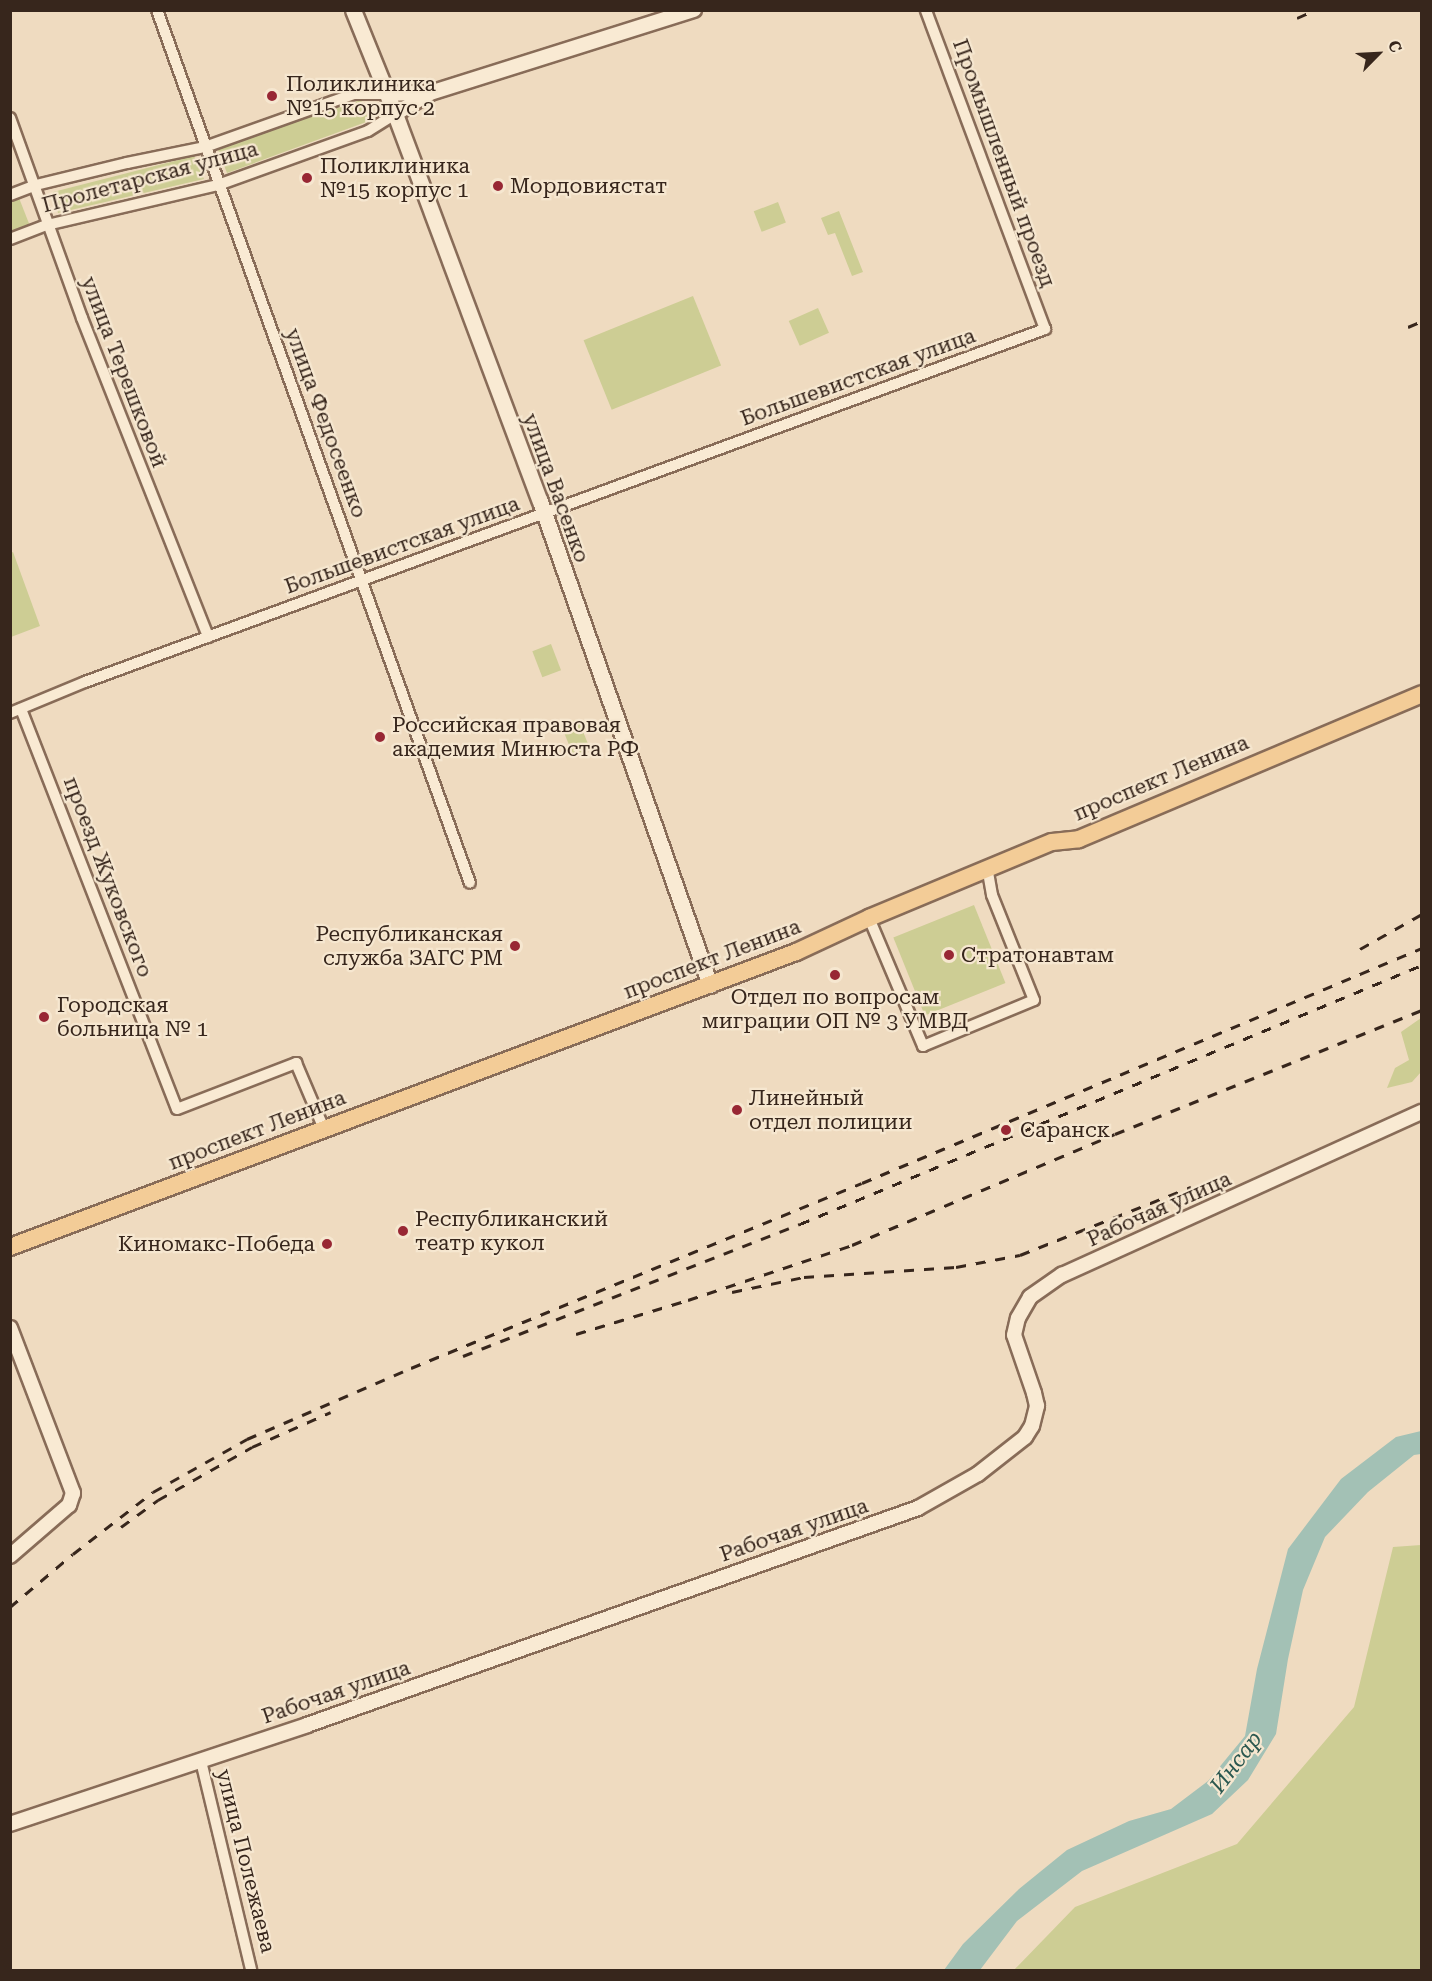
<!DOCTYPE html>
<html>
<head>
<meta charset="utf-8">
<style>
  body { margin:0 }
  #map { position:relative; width:1432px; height:1981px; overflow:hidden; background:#efdbc0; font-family:"Roboto Serif",serif }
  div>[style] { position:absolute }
  .green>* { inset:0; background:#cdcd94; transform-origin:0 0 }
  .water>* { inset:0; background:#a3c1b5 }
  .roads { filter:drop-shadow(2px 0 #886c58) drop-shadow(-2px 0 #886c58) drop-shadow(0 2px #886c58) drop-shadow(0 -2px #886c58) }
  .minor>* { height:10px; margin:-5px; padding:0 5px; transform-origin:5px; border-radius:5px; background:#f9ead3 }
  .tertiary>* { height:14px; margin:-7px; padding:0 7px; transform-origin:7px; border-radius:7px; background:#f9ead3 }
  .secondary>* { height:15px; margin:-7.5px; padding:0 7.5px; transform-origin:7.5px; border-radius:7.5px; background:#f9ead3 }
  .primary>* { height:16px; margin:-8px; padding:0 8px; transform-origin:8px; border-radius:8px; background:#f3cc97 }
  .rail>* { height:3px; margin-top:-1.5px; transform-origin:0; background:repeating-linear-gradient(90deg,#37261c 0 10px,transparent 0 20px) }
  .dots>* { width:16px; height:16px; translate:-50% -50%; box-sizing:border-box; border:3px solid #f6e7d0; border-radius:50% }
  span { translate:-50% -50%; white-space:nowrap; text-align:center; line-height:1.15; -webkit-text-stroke:4.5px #f6e7d0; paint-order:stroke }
  .poi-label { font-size:21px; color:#37261c }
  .left { translate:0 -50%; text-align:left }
  .right { translate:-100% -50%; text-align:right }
  .street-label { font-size:21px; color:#37261c }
  .water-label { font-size:22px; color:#2b5850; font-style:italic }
  .frame { position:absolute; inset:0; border:12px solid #37261c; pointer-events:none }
  .north { position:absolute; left:1348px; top:24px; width:60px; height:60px; -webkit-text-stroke:4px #f6e7d0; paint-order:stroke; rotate:66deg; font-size:16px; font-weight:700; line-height:24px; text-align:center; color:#37261c }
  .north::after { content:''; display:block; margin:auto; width:21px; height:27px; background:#37261c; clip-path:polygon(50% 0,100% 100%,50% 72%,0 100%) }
</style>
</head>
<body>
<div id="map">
  <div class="green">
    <i style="clip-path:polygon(361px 100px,369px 121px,227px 173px,217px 147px)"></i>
    <i style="clip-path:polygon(194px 156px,204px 179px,58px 213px,53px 192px)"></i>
    <i style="clip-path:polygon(19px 198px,30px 226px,11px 233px,11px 201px)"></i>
    <i style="left:778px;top:202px;width:22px;height:26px;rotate:69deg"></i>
    <i style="clip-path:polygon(839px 211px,863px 272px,852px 276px,835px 233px,828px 235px,821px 218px)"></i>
    <i style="left:693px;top:296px;width:75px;height:118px;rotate:68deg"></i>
    <i style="left:818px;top:308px;width:27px;height:32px;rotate:66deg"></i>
    <i style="clip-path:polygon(13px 552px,40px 626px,11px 637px,10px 553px)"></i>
    <i style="left:551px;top:644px;width:28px;height:20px;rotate:69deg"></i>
    <i style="left:578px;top:719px;width:32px;height:18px;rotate:68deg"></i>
    <i style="left:974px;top:905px;width:84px;height:87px;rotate:68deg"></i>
    <i style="clip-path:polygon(1421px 1018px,1421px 1072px,1412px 1082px,1387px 1088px,1395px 1068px,1409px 1060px,1401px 1032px)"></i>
    <i style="clip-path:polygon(1421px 1545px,1421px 1970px,1014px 1970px,1075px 1907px,1237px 1844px,1354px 1707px,1393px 1547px)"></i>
  </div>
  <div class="water">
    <i style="clip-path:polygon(1421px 1431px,1421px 1454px,1414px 1455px,1368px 1492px,1325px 1537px,1303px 1590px,1288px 1659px,1276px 1734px,1248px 1780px,1212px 1814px,1082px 1871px,1017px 1921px,980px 1970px,944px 1970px,963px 1944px,1019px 1889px,1067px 1850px,1129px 1821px,1171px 1809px,1208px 1781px,1245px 1736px,1257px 1669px,1288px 1549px,1341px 1479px,1396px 1437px)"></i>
  </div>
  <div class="roads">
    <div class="minor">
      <i style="left:157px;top:10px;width:927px;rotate:70.28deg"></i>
      <i style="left:10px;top:118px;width:213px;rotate:70.2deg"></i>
      <i style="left:82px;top:318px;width:343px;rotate:68.4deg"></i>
      <i style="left:10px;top:195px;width:28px;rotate:-21deg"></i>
      <i style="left:36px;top:185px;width:94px;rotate:-13.6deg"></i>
      <i style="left:127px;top:163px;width:80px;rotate:-11.6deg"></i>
      <i style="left:205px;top:147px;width:158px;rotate:-19.6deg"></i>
      <i style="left:354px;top:94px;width:33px"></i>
      <i style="left:10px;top:239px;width:40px;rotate:-21deg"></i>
      <i style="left:47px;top:225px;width:176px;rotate:-13.2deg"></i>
      <i style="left:218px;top:185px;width:159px;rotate:-19.8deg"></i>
      <i style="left:368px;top:131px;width:32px;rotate:-32deg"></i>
      <i style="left:21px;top:709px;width:429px;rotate:68.7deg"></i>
      <i style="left:177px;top:1109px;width:128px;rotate:-21.1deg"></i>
      <i style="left:296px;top:1063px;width:72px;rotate:67deg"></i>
      <i style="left:10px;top:713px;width:81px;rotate:-22.5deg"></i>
      <i style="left:85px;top:682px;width:1023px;rotate:-20.19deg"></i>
      <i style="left:1045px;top:329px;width:340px;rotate:-110.5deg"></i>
      <i style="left:869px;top:918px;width:139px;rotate:67.1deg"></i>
      <i style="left:923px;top:1046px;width:120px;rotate:-22.5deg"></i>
      <i style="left:1034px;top:1000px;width:113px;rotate:-111.8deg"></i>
      <i style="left:992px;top:895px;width:27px;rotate:-100deg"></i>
      <i style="left:201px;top:1761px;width:215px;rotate:76.5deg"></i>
    </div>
    <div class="tertiary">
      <i style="left:387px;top:94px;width:37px;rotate:-2deg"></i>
      <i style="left:395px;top:114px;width:41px;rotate:-31deg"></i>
      <i style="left:430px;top:93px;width:277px;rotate:-17.5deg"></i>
      <i style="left:10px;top:1328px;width:177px;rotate:69.1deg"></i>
      <i style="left:73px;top:1493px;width:13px;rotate:108deg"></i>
      <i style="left:69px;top:1505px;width:78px;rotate:139.2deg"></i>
      <i style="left:10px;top:1824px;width:313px;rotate:-18.4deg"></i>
      <i style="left:307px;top:1725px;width:648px;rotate:-19.55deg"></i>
      <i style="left:918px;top:1508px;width:69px;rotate:-29.5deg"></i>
      <i style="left:978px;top:1474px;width:60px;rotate:-38.2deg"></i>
      <i style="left:1025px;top:1437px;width:13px;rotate:-58deg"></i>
      <i style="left:1032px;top:1426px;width:21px;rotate:-76deg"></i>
      <i style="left:1037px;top:1406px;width:13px;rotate:-103deg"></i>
      <i style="left:1034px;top:1393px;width:61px;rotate:-109deg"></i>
      <i style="left:1014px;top:1335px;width:17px;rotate:-77deg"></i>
      <i style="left:1018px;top:1318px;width:24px;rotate:-60deg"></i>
      <i style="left:1030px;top:1297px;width:39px;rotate:-35deg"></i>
      <i style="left:1062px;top:1275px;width:395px;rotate:-24.4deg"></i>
    </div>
    <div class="secondary">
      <i style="left:353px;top:10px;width:112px;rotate:68deg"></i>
      <i style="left:395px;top:114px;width:413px;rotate:69.5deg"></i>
      <i style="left:540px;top:501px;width:513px;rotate:70.65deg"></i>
    </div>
    <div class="primary">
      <i style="left:10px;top:1247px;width:840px;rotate:-20.57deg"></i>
      <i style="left:796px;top:952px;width:81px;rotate:-25deg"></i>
      <i style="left:869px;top:918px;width:198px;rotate:-22.6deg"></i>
      <i style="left:1052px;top:842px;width:27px;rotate:-6deg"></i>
      <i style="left:1079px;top:839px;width:372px;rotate:-22.9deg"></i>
    </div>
  </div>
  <div class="rail">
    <i style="left:1297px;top:18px;width:20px;rotate:-24deg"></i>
    <i style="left:1408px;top:327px;width:15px;rotate:-23deg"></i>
    <i style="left:1360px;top:949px;width:71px;rotate:-29.4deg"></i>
    <i style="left:732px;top:1292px;width:74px;rotate:-11.8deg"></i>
    <i style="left:804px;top:1277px;width:152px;rotate:-3.8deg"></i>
    <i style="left:956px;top:1267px;width:65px;rotate:-10.6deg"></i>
    <i style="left:1020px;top:1255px;width:184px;rotate:-21.7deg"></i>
    <i style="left:576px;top:1334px;width:117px;rotate:-16.9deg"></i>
    <i style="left:688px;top:1300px;width:173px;rotate:-18.5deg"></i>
    <i style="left:852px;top:1245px;width:285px;rotate:-22.9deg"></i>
    <i style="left:1115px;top:1134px;width:331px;rotate:-22deg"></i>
    <i style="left:463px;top:1356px;width:362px;rotate:-21.4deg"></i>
    <i style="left:800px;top:1224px;width:674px;rotate:-22.61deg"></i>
    <i style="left:121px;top:1527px;width:46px;rotate:-36.1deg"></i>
    <i style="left:158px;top:1500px;width:108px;rotate:-29.4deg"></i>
    <i style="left:252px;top:1447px;width:86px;rotate:-23.9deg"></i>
    <i style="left:10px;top:1607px;width:82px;rotate:-40.1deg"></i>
    <i style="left:73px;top:1554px;width:101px;rotate:-37.8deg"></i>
    <i style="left:153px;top:1492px;width:108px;rotate:-29.4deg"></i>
    <i style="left:247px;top:1439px;width:179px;rotate:-23.4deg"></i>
    <i style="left:411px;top:1368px;width:487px;rotate:-22.3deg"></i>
    <i style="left:862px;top:1183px;width:607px;rotate:-22.77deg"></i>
  </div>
  <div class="dots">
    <i style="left:272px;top:96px;background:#982734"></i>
    <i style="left:307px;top:178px;background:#982734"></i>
    <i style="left:498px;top:186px;background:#982734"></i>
    <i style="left:380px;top:737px;background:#982734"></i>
    <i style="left:515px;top:946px;background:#982734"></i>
    <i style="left:949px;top:955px;background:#982734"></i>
    <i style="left:835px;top:975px;background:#982734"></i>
    <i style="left:44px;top:1017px;background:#982734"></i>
    <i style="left:737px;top:1110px;background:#982734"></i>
    <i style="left:1006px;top:1130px;background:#982734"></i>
    <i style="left:403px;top:1231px;background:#982734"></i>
    <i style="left:327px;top:1244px;background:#982734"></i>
  </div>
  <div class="poi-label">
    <span class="left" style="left:286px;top:96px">Поликлиника<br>№15 корпус 2</span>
    <span class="left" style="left:320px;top:178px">Поликлиника<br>№15 корпус 1</span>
    <span class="left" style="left:510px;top:186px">Мордовиястат</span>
    <span class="left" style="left:392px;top:737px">Российская правовая<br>академия Минюста РФ</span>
    <span class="right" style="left:503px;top:946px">Республиканская<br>служба ЗАГС РМ</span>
    <span class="left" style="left:961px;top:955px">Стратонавтам</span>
    <span style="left:835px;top:1009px">Отдел по вопросам<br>миграции ОП № 3 УМВД</span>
    <span class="left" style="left:57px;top:1017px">Городская<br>больница № 1</span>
    <span class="left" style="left:749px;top:1110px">Линейный<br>отдел полиции</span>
    <span class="left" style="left:1020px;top:1130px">Саранск</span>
    <span class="left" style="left:415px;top:1231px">Республиканский<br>театр кукол</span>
    <span class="right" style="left:315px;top:1244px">Киномакс-Победа</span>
  </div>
  <div class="street-label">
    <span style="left:1004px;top:163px;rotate:70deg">Промышленный проезд</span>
    <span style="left:150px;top:177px;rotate:-15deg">Пролетарская улица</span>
    <span style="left:124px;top:372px;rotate:69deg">улица Терешковой</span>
    <span style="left:858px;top:377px;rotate:-20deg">Большевистская улица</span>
    <span style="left:326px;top:423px;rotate:70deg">улица Федосеенко</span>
    <span style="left:556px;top:488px;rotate:70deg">улица Васенко</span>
    <span style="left:402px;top:545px;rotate:-20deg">Большевистская улица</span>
    <span style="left:1161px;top:778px;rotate:-23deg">проспект Ленина</span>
    <span style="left:108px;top:877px;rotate:69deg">проезд Жуковского</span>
    <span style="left:712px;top:959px;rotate:-21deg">проспект Ленина</span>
    <span style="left:257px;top:1130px;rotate:-21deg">проспект Ленина</span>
    <span style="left:1159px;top:1209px;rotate:-24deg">Рабочая улица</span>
    <span style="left:794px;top:1530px;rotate:-19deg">Рабочая улица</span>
    <span style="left:336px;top:1692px;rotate:-19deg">Рабочая улица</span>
    <span style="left:246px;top:1861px;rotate:76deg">улица Полежаева</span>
  </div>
  <div class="water-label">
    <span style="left:1236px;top:1762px;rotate:-53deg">Инсар</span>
  </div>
  <div class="frame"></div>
  <div class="north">С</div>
</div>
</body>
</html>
